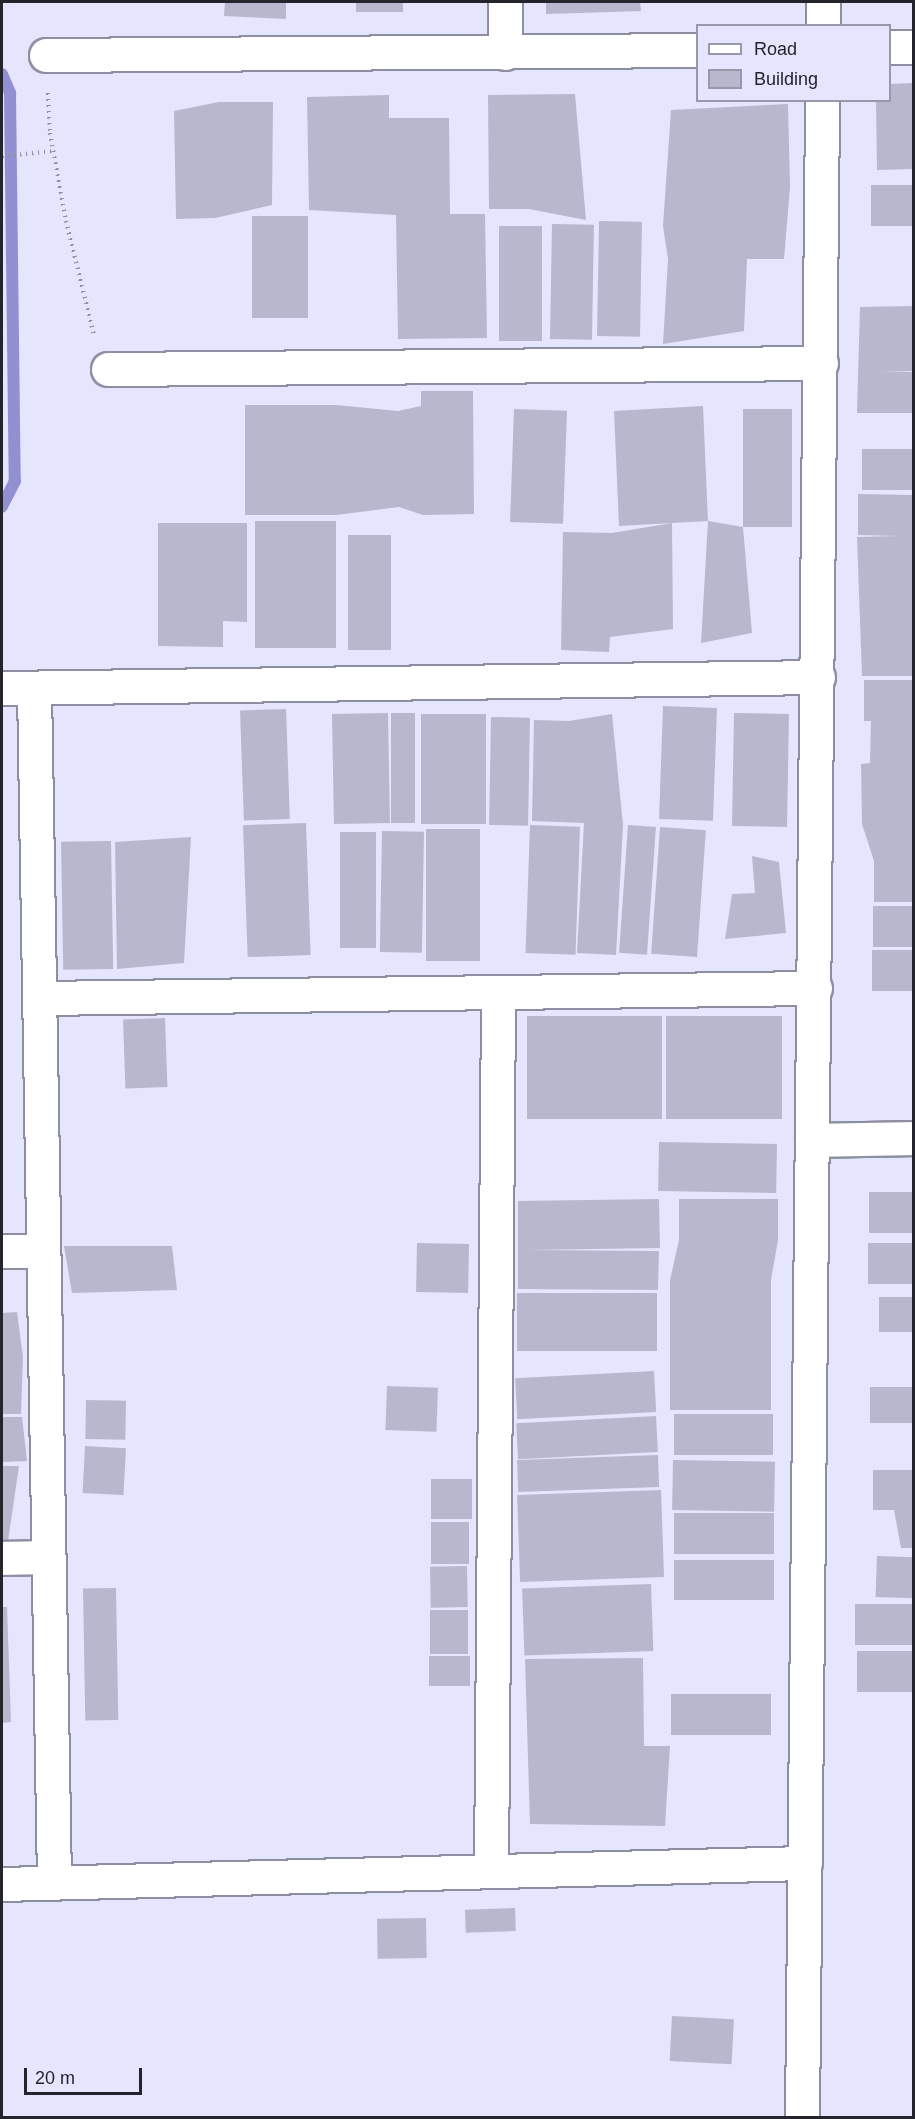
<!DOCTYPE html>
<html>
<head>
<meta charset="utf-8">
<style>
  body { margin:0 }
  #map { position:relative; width:915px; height:2119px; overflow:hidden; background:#e5e5fd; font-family:Helvetica,sans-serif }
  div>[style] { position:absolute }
  .stream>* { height:12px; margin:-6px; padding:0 6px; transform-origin:6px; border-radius:6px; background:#9290d2 }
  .building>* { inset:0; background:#b7b7ce; transform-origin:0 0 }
  .path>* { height:4px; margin-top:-2px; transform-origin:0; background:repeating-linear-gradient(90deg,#9090a2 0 1.5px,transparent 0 6px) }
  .roads { filter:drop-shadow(2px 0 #8e8ea3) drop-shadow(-2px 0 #8e8ea3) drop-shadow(0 2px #8e8ea3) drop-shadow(0 -2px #8e8ea3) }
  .street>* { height:33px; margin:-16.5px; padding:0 16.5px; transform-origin:16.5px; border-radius:16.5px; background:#fff }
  span { translate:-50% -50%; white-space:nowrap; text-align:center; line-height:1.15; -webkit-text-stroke:4.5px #e5e5fd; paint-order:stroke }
  .frame { position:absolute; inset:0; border:3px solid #24242d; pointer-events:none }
  .legend { position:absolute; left:696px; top:24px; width:195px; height:78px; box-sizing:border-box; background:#e5e5fd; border:2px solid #9898aa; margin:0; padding:8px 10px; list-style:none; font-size:18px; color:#24242d }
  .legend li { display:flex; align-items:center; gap:12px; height:30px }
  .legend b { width:30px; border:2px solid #9898aa }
  .scale { position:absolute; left:24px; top:2068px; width:118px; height:27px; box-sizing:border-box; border:3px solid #24242d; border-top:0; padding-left:8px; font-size:18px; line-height:21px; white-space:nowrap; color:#24242d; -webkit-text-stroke:4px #e5e5fd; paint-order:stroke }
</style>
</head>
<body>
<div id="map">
  <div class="stream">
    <i style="left:2px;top:74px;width:21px;rotate:67deg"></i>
    <i style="left:10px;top:93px;width:388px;rotate:89.3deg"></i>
    <i style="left:15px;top:481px;width:29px;rotate:117deg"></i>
  </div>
  <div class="building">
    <i style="clip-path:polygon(225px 2px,286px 2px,286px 19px,224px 16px)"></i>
    <i style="left:356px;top:2px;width:47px;height:10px"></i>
    <i style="clip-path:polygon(546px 2px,640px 2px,641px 11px,546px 14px)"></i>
    <i style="clip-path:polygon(914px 83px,914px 169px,877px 170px,876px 100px,890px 100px,890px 84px)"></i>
    <i style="clip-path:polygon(575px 94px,586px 220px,529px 209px,489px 209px,488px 95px)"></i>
    <i style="clip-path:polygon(389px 95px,389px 118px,449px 118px,450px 214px,485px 214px,487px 338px,398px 339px,396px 215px,309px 210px,307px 97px)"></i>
    <i style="clip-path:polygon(219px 102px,273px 102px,272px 205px,215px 218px,176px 219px,174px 111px)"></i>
    <i style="clip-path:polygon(788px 104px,790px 187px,784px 259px,747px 259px,744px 331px,663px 344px,668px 259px,663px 226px,671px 110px)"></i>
    <i style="left:871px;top:185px;width:43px;height:41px"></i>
    <i style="left:252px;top:216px;width:56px;height:102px"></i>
    <i style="left:599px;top:221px;width:43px;height:115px;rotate:1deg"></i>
    <i style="left:552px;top:224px;width:42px;height:115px;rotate:1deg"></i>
    <i style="left:499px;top:226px;width:43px;height:115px"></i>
    <i style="clip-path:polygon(914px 306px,914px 371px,881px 371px,914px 372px,914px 413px,857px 413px,860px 307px)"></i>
    <i style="clip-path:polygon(421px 391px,473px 391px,474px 514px,423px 515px,399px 507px,336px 515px,245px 515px,245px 405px,336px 405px,398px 411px,421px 406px)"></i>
    <i style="clip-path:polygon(703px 406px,708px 521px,743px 527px,752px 633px,701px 643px,708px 521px,619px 526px,614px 411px)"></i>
    <i style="left:514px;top:409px;width:53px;height:113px;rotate:2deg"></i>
    <i style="left:743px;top:409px;width:49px;height:118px"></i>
    <i style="left:862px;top:449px;width:52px;height:41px"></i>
    <i style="clip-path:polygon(858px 494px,914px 495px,914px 676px,862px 676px,857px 537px,900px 536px,858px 535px)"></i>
    <i style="left:255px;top:521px;width:81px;height:127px"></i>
    <i style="clip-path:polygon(158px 523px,247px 523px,247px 622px,223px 621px,223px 647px,158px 646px)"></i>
    <i style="clip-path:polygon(672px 523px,673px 629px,610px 637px,609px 652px,561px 650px,563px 532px,612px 533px)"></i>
    <i style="left:348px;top:535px;width:43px;height:115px"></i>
    <i style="clip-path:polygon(864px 680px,914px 680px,914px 902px,874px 902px,874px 861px,862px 824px,861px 764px,870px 763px,871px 721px,864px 721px)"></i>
    <i style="left:663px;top:706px;width:54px;height:113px;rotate:2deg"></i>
    <i style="left:286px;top:709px;width:110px;height:46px;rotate:88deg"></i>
    <i style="left:388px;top:713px;width:110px;height:56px;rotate:89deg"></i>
    <i style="left:391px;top:713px;width:24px;height:110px"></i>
    <i style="left:734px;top:713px;width:55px;height:113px;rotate:1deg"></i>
    <i style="left:421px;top:714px;width:65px;height:110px"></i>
    <i style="clip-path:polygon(612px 714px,623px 825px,616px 955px,577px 953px,584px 823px,532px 821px,534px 720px,569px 721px)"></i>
    <i style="left:491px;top:717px;width:39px;height:108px;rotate:1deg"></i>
    <i style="left:306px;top:823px;width:132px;height:63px;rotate:88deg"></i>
    <i style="left:530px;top:825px;width:50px;height:128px;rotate:2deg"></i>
    <i style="left:628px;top:825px;width:28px;height:128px;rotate:4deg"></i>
    <i style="left:660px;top:827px;width:46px;height:127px;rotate:4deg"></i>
    <i style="left:426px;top:829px;width:54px;height:132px"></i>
    <i style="left:382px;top:831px;width:42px;height:121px;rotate:1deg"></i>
    <i style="left:340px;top:832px;width:36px;height:116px"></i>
    <i style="clip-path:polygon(191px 837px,184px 963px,117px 969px,115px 842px)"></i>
    <i style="left:111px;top:841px;width:128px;height:50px;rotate:89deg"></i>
    <i style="clip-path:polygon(752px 856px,779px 862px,786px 933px,725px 939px,732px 894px,755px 893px)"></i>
    <i style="left:873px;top:906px;width:41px;height:41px"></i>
    <i style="left:872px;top:950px;width:42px;height:41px"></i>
    <i style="left:527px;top:1016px;width:135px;height:103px"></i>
    <i style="left:782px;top:1016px;width:103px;height:116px;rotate:90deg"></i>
    <i style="left:165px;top:1018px;width:69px;height:42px;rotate:88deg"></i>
    <i style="left:659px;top:1142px;width:118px;height:49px;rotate:1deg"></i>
    <i style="left:869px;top:1192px;width:45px;height:41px"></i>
    <i style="clip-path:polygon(659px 1199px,660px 1248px,525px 1250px,659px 1251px,658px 1290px,518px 1289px,518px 1201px)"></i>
    <i style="clip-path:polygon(679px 1199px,778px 1199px,778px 1240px,771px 1280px,771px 1410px,670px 1410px,670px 1280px,679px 1240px)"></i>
    <i style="left:417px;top:1243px;width:52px;height:49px;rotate:1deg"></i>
    <i style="left:868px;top:1243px;width:46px;height:41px"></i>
    <i style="clip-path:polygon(64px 1246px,172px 1246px,177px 1290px,72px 1293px)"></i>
    <i style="left:517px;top:1293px;width:140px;height:58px"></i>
    <i style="left:879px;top:1297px;width:35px;height:35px"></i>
    <i style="clip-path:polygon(17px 1312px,23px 1357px,21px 1414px,2px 1414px,2px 1313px)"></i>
    <i style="left:654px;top:1371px;width:41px;height:139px;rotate:87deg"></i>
    <i style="left:387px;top:1386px;width:51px;height:44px;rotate:2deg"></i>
    <i style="left:870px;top:1387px;width:44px;height:36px"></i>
    <i style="left:86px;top:1400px;width:40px;height:39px;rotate:1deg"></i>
    <i style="left:674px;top:1414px;width:99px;height:41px"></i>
    <i style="left:656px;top:1416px;width:36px;height:140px;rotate:87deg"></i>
    <i style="clip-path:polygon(2px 1417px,22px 1417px,27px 1461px,2px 1462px)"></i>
    <i style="left:85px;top:1446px;width:41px;height:47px;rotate:3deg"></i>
    <i style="left:658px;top:1455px;width:32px;height:141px;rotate:88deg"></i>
    <i style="left:673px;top:1460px;width:102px;height:50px;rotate:1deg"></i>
    <i style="clip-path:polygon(2px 1466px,19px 1466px,8px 1541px,2px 1541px)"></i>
    <i style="clip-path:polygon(873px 1470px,914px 1470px,914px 1548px,901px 1548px,894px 1510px,873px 1510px)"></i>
    <i style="left:431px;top:1479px;width:41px;height:40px"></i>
    <i style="left:661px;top:1490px;width:87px;height:144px;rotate:88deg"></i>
    <i style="left:674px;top:1513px;width:100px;height:41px"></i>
    <i style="left:431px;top:1522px;width:38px;height:42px"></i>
    <i style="left:877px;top:1556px;width:37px;height:41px;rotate:2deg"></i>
    <i style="left:674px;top:1560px;width:100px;height:40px"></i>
    <i style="left:467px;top:1566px;width:41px;height:37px;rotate:89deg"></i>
    <i style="left:651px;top:1584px;width:67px;height:129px;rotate:88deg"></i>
    <i style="left:116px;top:1588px;width:132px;height:33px;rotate:89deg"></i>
    <i style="left:855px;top:1604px;width:59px;height:41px"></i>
    <i style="clip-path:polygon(2px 1607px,7px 1607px,11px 1722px,2px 1723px)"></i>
    <i style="left:430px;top:1610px;width:38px;height:44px"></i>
    <i style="left:857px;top:1651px;width:57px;height:41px"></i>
    <i style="left:429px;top:1656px;width:41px;height:30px"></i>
    <i style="clip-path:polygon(643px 1658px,644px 1746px,670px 1746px,665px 1826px,530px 1824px,525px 1659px)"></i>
    <i style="left:671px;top:1694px;width:100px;height:41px"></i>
    <i style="left:515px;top:1908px;width:23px;height:50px;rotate:88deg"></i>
    <i style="left:426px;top:1918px;width:40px;height:49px;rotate:89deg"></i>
    <i style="left:672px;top:2016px;width:62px;height:45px;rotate:3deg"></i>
  </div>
  <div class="path">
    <i style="left:48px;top:93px;width:40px;rotate:87.1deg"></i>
    <i style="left:50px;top:133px;width:89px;rotate:79.7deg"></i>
    <i style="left:66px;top:221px;width:117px;rotate:76.2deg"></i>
    <i style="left:2px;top:156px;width:52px;rotate:-5.5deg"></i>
  </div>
  <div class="roads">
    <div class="street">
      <i style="left:823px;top:26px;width:24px;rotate:-90deg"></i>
      <i style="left:890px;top:47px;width:24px"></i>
      <i style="left:505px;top:53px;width:51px;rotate:-90deg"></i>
      <i style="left:46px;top:55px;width:652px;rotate:-0.44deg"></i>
      <i style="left:108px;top:369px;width:713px;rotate:-0.48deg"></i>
      <i style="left:2px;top:688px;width:816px;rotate:-0.77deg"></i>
      <i style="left:34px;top:688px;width:1194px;rotate:89.04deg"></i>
      <i style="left:39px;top:998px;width:776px;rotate:-0.74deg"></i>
      <i style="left:812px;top:1140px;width:102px;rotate:-1.1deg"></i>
      <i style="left:2px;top:1251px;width:41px"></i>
      <i style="left:2px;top:1558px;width:46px;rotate:-1.2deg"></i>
      <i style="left:491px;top:1871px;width:879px;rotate:-89.54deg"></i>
      <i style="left:2px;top:1884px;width:803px;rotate:-1.5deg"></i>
      <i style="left:802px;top:2118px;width:2018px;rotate:-89.43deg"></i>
    </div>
  </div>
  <div class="frame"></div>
  <ul class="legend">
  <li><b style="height:8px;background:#fff"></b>Road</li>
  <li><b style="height:16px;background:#b7b7ce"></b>Building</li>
  </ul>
  <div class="scale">20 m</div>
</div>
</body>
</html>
